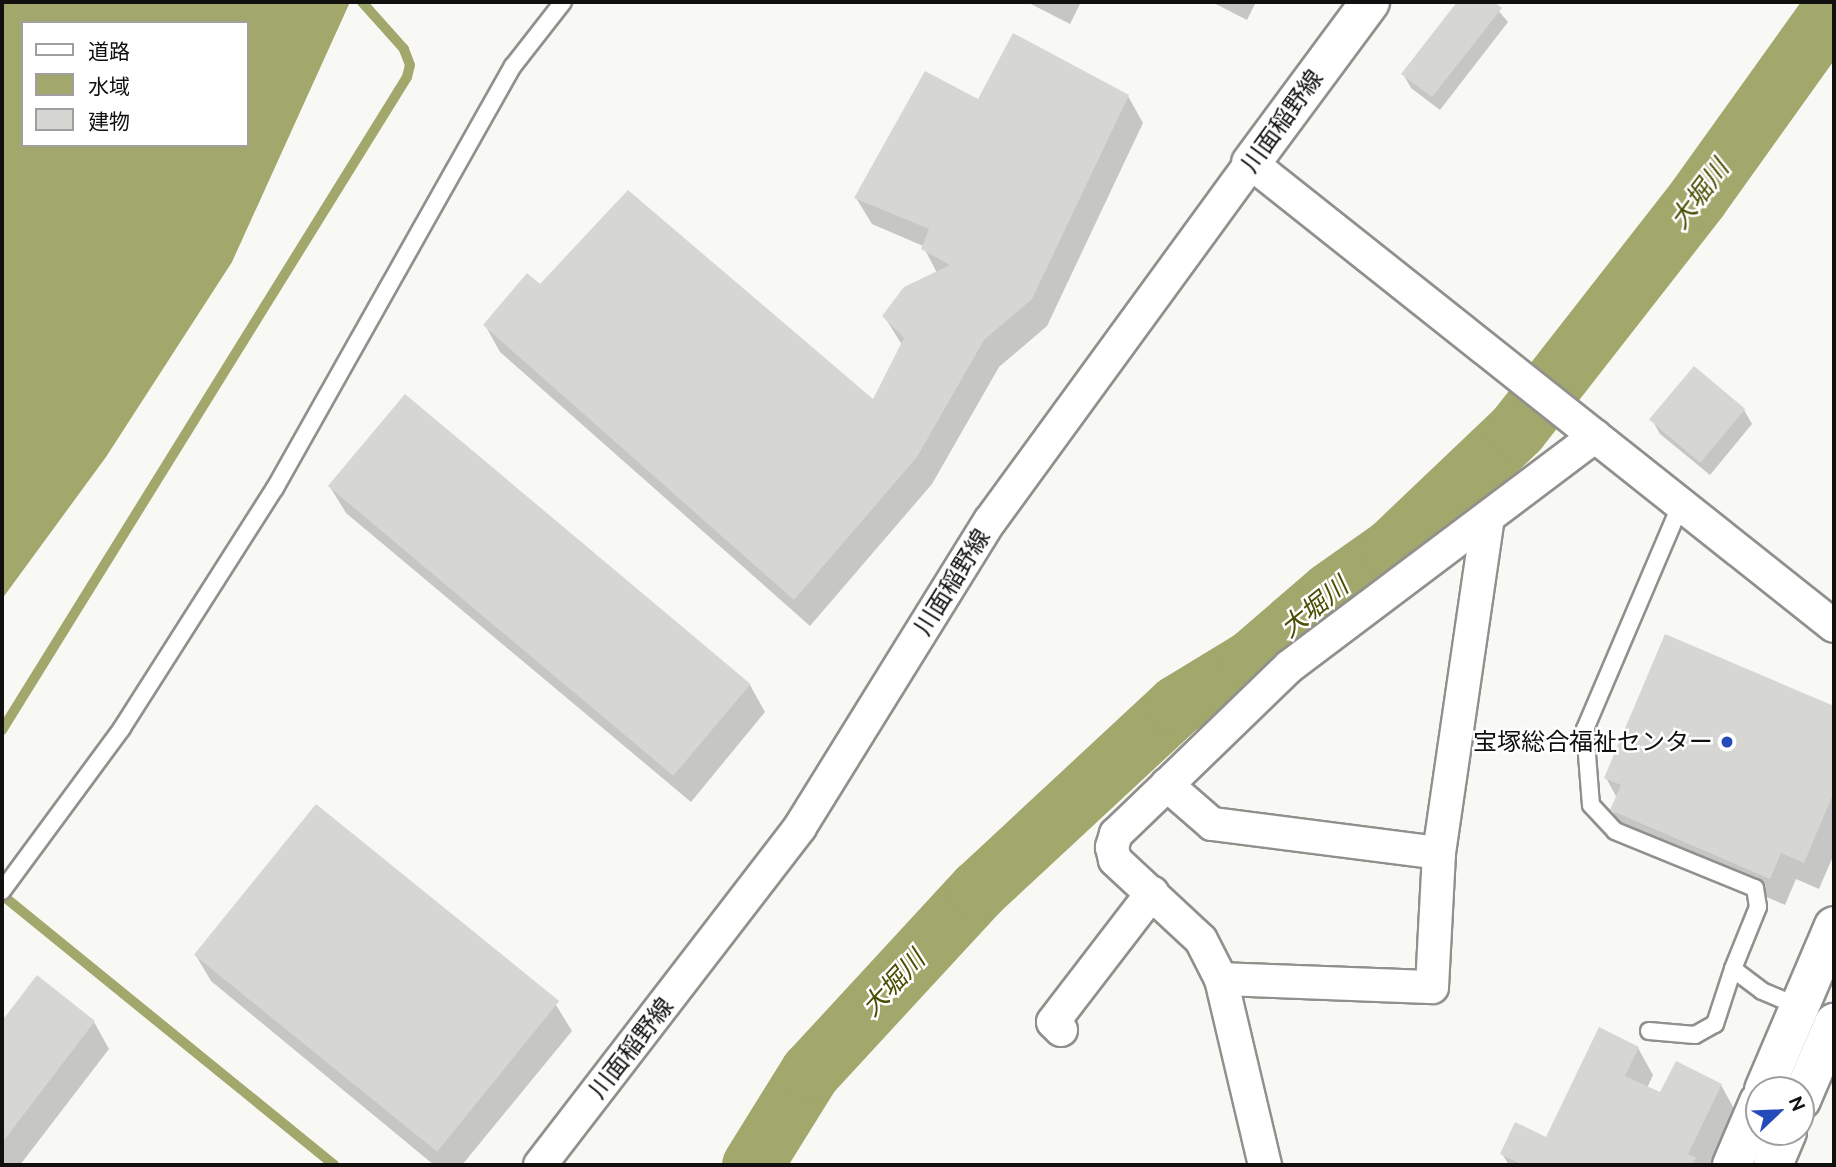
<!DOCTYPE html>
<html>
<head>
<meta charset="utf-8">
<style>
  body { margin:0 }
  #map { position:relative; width:1836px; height:1167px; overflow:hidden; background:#f8f9f5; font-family:Ubuntu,"Noto Sans JP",sans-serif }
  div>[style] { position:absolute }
  .water>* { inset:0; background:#a2a76b }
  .shadow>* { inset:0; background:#0003 }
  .stream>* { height:10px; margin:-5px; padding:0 5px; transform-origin:5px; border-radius:5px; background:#a2a76b }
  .river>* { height:61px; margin:-30.5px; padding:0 30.5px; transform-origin:30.5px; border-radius:30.5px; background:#a2a76b }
  .building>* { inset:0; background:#d6d6d2; transform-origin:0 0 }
  .roads { filter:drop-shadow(2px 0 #90918d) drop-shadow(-2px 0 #90918d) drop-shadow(0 2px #90918d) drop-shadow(0 -2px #90918d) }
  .lane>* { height:16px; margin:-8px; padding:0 8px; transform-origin:8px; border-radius:8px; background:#fff }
  .street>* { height:32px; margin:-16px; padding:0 16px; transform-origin:16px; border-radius:16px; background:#fff }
  .secondary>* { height:38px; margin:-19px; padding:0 19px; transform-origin:19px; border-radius:19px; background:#fff }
  .primary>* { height:38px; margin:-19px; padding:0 19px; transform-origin:19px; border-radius:19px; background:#fff }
  .dots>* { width:19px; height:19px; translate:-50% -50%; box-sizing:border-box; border:4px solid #fff; border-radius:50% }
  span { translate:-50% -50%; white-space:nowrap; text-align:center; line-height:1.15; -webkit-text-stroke:5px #fff; paint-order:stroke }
  .street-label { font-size:24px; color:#10100f }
  .poi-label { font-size:24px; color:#10100f }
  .right { translate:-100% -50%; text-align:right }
  .water-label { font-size:26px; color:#4a4d01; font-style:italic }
  .frame { position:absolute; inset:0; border:4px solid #10100f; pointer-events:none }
  .legend { position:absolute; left:21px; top:21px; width:228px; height:126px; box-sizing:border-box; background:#fff; border:2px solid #9f9f9f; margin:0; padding:9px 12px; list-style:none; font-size:21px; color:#10100f }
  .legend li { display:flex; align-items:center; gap:14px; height:35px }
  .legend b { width:35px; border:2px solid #9f9f9f }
  .north { position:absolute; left:1745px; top:1076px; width:70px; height:70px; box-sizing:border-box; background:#fff; border:2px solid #9f9f9f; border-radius:50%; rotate:67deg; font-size:19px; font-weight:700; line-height:28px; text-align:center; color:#10100f }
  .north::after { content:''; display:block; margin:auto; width:24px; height:32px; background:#254ab9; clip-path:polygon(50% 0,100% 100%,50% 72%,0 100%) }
</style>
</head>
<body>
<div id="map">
  <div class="water">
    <i style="clip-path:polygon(evenodd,2px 2px,350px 2px,232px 262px,106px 457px,2px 599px,2px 2px,23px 23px,247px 23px,247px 145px,23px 145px,23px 23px)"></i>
  </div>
  <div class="shadow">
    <i style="clip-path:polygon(1027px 2px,1081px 2px,1070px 24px)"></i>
    <i style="clip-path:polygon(1212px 2px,1256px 2px,1247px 20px)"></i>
    <i style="clip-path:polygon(1459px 2px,1491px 2px,1508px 22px,1440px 110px,1411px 88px,1403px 74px)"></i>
    <i style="clip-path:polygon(1128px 96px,1143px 123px,1047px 326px,999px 367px,932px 484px,810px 626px,500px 352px,485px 325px,874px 402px,902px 345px,884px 316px,937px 273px,923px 246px,872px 224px,856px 198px,979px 102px)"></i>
    <i style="clip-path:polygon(1744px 410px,1752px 424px,1710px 475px,1660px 434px,1652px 420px)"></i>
    <i style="clip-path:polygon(330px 487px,750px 685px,765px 712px,691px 802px,346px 513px)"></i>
    <i style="clip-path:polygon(1666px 636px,1834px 708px,1834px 854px,1819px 889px,1796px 879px,1785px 905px,1628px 837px,1612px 810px,1617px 798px,1606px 778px)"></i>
    <i style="clip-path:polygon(195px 954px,556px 1005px,572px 1031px,462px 1165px,434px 1165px,211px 981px)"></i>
    <i style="clip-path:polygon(37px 978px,94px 1022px,109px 1049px,20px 1165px,2px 1165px,2px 1024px)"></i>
    <i style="clip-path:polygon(1638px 1048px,1653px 1075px,1647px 1088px,1661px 1095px,1721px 1085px,1736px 1112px,1711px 1165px,1509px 1165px,1502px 1154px,1547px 1139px)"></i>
  </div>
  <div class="stream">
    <i style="left:2px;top:730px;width:768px;rotate:-58.19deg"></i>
    <i style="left:407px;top:77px;width:12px;rotate:-76deg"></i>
    <i style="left:410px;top:65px;width:17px;rotate:-111deg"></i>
    <i style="left:404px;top:49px;width:63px;rotate:-131.8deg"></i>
    <i style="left:2px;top:895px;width:428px;rotate:39.1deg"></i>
  </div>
  <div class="river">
    <i style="left:752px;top:1165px;width:110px;rotate:-58.1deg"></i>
    <i style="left:810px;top:1072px;width:248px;rotate:-47.3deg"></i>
    <i style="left:978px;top:890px;width:272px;rotate:-42.9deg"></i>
    <i style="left:1177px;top:705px;width:87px;rotate:-31.3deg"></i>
    <i style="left:1251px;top:660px;width:104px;rotate:-40.7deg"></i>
    <i style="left:1330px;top:592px;width:75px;rotate:-35.2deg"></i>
    <i style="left:1391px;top:549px;width:174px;rotate:-43.6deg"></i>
    <i style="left:1517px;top:429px;width:294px;rotate:-52deg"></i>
    <i style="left:1698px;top:197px;width:234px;rotate:-54.4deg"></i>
  </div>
  <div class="building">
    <i style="clip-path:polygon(1457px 2px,1494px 2px,1502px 8px,1432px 97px,1401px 74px)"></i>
    <i style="clip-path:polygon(1013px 33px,1129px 95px,1032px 299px,984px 340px,917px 457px,794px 600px,483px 325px,527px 273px,540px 284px,628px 190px,873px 399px,904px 338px,882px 316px,904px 287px,950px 265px,921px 249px,929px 229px,854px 198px,925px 71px,978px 99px)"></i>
    <i style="left:1694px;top:366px;width:67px;height:70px;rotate:40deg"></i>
    <i style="left:405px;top:394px;width:451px;height:120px;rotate:40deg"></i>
    <i style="clip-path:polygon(1665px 634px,1834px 706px,1834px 792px,1804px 863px,1781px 853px,1770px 879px,1610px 810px,1621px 785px,1604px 778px)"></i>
    <i style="left:316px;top:804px;width:313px;height:194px;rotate:39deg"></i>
    <i style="clip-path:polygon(37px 975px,95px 1021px,2px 1143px,2px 1021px)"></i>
    <i style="clip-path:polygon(1599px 1027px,1639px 1047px,1625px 1076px,1660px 1092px,1676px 1061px,1722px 1084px,1688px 1154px,1696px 1158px,1692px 1165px,1523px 1165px,1500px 1154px,1515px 1122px,1546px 1137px)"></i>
  </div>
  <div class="roads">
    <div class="lane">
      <i style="left:1681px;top:504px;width:245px;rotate:113.1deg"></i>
      <i style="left:1585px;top:729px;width:76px;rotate:85.5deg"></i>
      <i style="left:1591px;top:805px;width:35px;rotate:47deg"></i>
      <i style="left:1615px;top:831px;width:151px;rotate:22.2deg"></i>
      <i style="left:1755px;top:888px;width:19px;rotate:81deg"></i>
      <i style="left:1758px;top:907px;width:67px;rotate:112deg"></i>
      <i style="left:1733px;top:969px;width:36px;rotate:37deg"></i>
      <i style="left:1762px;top:991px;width:41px;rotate:22.8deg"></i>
      <i style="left:2px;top:891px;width:202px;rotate:-53.6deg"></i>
      <i style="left:122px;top:728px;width:285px;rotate:-57.5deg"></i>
      <i style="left:275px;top:488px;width:484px;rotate:-60.6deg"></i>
      <i style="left:513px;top:66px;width:81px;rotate:-52deg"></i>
      <i style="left:1649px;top:1031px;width:46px;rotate:5deg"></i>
      <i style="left:1695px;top:1035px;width:23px;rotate:-29deg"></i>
      <i style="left:1715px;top:1024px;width:58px;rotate:-71.9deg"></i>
    </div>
    <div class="street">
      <i style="left:1167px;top:785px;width:71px;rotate:136.1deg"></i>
      <i style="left:1116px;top:834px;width:14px;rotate:107deg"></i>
      <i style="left:1112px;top:847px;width:13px;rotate:77deg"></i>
      <i style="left:1115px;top:860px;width:117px;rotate:42.9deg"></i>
      <i style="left:1201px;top:940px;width:44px;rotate:62.9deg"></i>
      <i style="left:1221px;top:979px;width:191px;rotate:76.7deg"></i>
      <i style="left:1439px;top:853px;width:229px;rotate:-172.7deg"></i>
      <i style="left:1212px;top:824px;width:60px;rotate:-139.1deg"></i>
      <i style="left:1167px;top:785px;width:171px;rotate:-44.1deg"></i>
      <i style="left:1290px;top:666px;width:382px;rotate:-37deg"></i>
      <i style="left:1221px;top:979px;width:211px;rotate:2.2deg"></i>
      <i style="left:1432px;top:987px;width:134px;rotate:-87deg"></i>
      <i style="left:1439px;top:853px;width:339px;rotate:-81.7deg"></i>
      <i style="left:1061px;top:1030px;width:11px;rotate:-135deg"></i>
      <i style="left:1053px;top:1022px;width:163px;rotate:-52.5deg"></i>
      <i style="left:540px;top:1165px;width:426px;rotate:-52.4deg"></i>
      <i style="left:800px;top:827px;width:360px;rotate:-58.2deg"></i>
      <i style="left:990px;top:521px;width:443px;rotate:-53.9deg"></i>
      <i style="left:1251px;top:163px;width:744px;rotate:38.46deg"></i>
    </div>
    <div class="secondary">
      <i style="left:1251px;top:163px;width:200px;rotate:-53.5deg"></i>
    </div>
    <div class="primary">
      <i style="left:1764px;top:1090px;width:178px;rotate:-66.9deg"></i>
      <i style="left:1801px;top:1100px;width:84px;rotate:-66.8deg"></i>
      <i style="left:1732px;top:1165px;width:69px;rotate:-66.8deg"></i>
      <i style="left:1773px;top:1165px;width:36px;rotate:-67deg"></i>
    </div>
  </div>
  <div class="dots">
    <i style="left:1727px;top:742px;background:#254ab9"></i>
  </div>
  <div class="street-label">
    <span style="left:1282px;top:121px;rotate:-54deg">川面稲野線</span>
    <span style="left:952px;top:582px;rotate:-58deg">川面稲野線</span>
    <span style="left:631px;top:1048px;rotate:-52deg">川面稲野線</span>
  </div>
  <div class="poi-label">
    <span class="right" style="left:1713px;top:742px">宝塚総合福祉センター</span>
  </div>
  <div class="water-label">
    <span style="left:1699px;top:194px;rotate:-53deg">大堀川</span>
    <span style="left:1314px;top:607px;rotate:-39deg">大堀川</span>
    <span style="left:893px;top:983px;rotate:-47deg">大堀川</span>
  </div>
  <div class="frame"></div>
  <ul class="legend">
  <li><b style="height:9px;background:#fff"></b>道路</li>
  <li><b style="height:19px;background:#a2a76b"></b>水域</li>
  <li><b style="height:19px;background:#d6d6d2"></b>建物</li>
  </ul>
  <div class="north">N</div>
</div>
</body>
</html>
